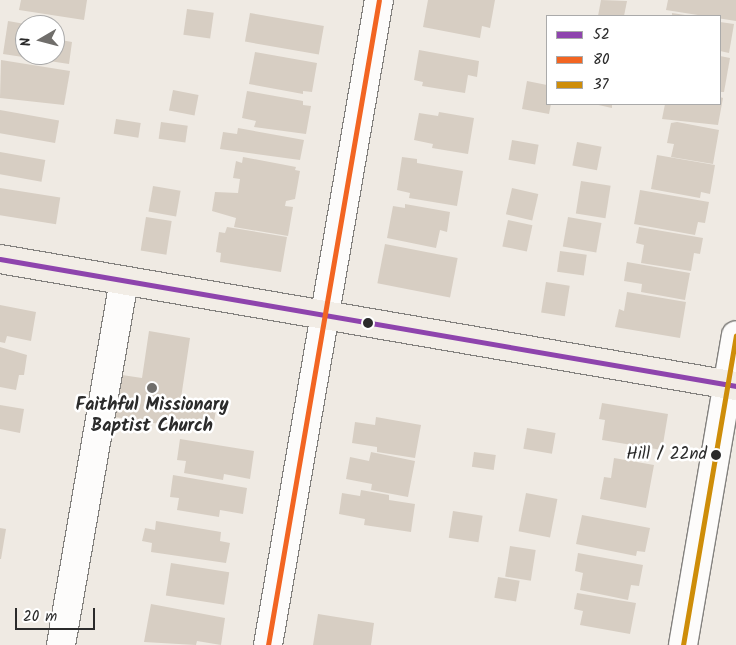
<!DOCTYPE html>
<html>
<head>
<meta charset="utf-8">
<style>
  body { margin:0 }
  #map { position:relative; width:736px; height:645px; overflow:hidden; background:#efeae3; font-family:Kalam,sans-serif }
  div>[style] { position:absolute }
  .building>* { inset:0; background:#d7cec3; transform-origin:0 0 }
  .roads { filter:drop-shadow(1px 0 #83817e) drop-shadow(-1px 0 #83817e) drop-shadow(0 1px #83817e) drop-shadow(0 -1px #83817e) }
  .minor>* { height:28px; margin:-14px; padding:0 14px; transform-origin:14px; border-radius:14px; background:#fdfcfb }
  .major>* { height:28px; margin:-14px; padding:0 14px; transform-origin:14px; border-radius:14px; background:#f2ede6 }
  .bus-1>* { height:5px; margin:-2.5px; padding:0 2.5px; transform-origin:2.5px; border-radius:2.5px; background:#8e44ad }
  .bus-2>* { height:5px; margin:-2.5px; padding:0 2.5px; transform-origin:2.5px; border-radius:2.5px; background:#f26522 }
  .bus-3>* { height:5px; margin:-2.5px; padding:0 2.5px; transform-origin:2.5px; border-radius:2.5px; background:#ce8d09 }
  .dots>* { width:14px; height:14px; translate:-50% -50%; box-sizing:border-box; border:2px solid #fff; border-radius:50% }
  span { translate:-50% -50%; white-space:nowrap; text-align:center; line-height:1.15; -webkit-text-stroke:5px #fff; paint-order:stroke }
  .bus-label { font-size:17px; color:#2b2b2b }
  .right { translate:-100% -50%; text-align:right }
  .poi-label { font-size:18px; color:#2b2b2b; font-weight:700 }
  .legend { position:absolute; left:546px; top:15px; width:175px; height:90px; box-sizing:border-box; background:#fff; border:1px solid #aaa; margin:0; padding:6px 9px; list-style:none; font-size:15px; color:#2b2b2b }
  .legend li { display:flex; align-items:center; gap:10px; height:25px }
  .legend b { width:25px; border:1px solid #aaa }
  .north { position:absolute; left:15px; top:15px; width:50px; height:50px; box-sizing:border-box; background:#fff; border:1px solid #aaa; border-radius:50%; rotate:262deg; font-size:14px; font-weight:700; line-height:20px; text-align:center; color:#2b2b2b }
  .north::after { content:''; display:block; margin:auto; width:18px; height:22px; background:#706e6b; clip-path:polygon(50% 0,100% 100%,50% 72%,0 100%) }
  .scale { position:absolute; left:15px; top:608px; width:80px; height:22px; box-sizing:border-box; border:2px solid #2b2b2b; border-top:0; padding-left:6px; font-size:15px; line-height:18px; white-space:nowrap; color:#2b2b2b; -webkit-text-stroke:4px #fff; paint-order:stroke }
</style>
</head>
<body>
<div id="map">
  <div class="building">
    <i style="clip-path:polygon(21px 0,87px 0,84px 20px,19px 10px)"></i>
    <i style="clip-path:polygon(428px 0,495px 0,490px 28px,482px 26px,480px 38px,423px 27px)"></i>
    <i style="clip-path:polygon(601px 0,627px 1px,624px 16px,598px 16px)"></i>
    <i style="clip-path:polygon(668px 0,736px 0,736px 21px,666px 10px)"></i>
    <i style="left:187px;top:9px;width:27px;height:26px;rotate:8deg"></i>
    <i style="left:250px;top:13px;width:75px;height:29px;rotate:10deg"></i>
    <i style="clip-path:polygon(672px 13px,685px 15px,685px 16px,672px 16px)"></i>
    <i style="clip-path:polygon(8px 21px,25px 24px,25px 55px,55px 55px,55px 39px,72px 42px,69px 64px,3px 54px)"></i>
    <i style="clip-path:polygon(720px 22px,734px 24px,729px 53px,720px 51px)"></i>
    <i style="clip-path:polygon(419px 50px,479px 61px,477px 77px,468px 75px,465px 93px,422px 86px,423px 82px,414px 80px)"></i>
    <i style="clip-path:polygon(255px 52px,317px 63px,312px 92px,303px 91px,303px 94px,249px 84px)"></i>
    <i style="clip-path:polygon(720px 56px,730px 58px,724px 92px,720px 92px)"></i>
    <i style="clip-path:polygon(1px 60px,70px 71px,64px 105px,0 98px)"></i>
    <i style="clip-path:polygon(527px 81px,547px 85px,547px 104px,551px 104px,549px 114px,522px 109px)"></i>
    <i style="left:173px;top:90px;width:26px;height:21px;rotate:11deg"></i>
    <i style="clip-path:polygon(247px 91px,303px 101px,303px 105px,311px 106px,306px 134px,254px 127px,256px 121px,242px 118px)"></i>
    <i style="clip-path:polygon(720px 97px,723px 98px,718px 125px,662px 119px,665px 104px,720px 104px)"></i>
    <i style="clip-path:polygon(594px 104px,612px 104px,612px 108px)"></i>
    <i style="left:0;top:110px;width:60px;height:23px;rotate:10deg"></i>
    <i style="clip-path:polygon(439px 112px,474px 118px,468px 154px,432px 148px,433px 144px,414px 140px,419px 113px,438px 116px)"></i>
    <i style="left:116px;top:119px;width:25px;height:15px;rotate:9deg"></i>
    <i style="left:161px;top:122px;width:27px;height:17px;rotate:8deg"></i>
    <i style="clip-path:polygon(677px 122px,719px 130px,713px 164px,671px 157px,674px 144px,667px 143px,671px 123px)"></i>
    <i style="clip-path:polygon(238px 128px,304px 140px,300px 160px,220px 149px,223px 132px,237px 134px)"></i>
    <i style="left:512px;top:140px;width:27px;height:20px;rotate:10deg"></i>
    <i style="left:577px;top:142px;width:25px;height:24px;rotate:11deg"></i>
    <i style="left:0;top:152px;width:46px;height:22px;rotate:10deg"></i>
    <i style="clip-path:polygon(657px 155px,715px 165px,710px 194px,701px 192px,700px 198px,651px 189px)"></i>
    <i style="clip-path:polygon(243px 157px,296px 167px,295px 170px,300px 171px,295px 199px,286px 201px,285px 206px,293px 207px,288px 236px,234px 227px,236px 218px,212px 211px,215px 192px,238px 193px,240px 179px,233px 178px,236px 161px,242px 163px)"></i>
    <i style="clip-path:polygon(402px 157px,417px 159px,417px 163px,463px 171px,457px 206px,409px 198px,410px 193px,397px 190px)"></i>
    <i style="left:581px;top:181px;width:30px;height:33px;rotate:9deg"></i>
    <i style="left:153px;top:186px;width:28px;height:26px;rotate:10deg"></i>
    <i style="left:0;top:188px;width:61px;height:27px;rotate:9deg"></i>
    <i style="left:512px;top:188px;width:27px;height:27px;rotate:13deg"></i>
    <i style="clip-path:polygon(640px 190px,709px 202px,705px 223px,698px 222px,695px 235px,634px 224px)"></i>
    <i style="clip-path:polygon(405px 204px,450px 212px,447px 232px,440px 230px,436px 248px,387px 238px,393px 206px,405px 208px)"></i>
    <i style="left:146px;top:217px;width:26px;height:34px;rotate:9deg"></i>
    <i style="left:568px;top:217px;width:34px;height:30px;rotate:10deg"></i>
    <i style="left:508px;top:220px;width:25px;height:27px;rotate:12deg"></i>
    <i style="clip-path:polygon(227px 227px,287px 237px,281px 272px,220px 262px,221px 253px,216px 252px,219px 232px,225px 233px)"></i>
    <i style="clip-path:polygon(639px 227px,703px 238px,700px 254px,694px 253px,691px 271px,641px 263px,644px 245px,636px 243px)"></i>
    <i style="left:385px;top:244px;width:74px;height:40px;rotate:11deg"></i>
    <i style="left:560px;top:251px;width:27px;height:21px;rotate:8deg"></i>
    <i style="clip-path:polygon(627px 262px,690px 273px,685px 300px,641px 292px,642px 284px,624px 281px)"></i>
    <i style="left:546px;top:282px;width:24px;height:31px;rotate:9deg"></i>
    <i style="clip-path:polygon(627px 292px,686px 302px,680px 338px,615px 327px,619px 309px,624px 311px)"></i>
    <i style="clip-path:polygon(0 305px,36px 312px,31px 341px,7px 336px,5px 343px,0 342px)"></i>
    <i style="clip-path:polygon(149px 331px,190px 338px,181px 398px,217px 403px,213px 429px,199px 427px,198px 430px,115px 417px,122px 375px,142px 378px)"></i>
    <i style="clip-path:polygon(0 347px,27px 355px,24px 375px,19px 375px,16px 390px,0 387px)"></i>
    <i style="clip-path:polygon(602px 403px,668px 414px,662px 450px,602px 440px,605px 420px,599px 419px)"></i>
    <i style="clip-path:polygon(0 405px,24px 409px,20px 433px,0 429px)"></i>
    <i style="clip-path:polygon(376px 417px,421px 425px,415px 458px,377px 452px,377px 447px,352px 443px,355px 422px,375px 425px)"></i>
    <i style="left:527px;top:428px;width:29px;height:21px;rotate:10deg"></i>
    <i style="clip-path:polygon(180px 439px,254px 451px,250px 479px,224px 474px,223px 480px,184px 473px,186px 461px,177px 460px)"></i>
    <i style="clip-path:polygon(371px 452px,415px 461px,408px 497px,371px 490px,372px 484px,346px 479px,350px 457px,369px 461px)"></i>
    <i style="left:474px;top:452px;width:22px;height:15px;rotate:8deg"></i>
    <i style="clip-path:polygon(614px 458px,654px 465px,646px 508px,600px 499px,604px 477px,611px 478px)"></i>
    <i style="clip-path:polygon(173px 475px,247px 488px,243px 514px,220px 510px,219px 517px,177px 510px,179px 498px,170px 497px)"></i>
    <i style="clip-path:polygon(361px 490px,389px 495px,389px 500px,415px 504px,411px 532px,364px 525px,365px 519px,339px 514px,342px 493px,360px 496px)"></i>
    <i style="left:526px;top:493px;width:32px;height:39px;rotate:11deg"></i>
    <i style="left:453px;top:511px;width:30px;height:27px;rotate:9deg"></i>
    <i style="clip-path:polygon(582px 515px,650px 528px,645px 552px,637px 551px,636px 556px,576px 544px)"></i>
    <i style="clip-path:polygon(156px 521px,221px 532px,220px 541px,230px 543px,226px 563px,151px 552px,152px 543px,142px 541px,145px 528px,155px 530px)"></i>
    <i style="clip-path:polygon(0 528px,6px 529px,1px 559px,0 559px)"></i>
    <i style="left:510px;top:546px;width:26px;height:31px;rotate:9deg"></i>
    <i style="clip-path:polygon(578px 553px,643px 565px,639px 586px,631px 585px,628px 600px,580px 590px,583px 573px,575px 571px)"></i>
    <i style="left:171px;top:563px;width:59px;height:33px;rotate:9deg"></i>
    <i style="left:498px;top:577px;width:22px;height:21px;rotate:10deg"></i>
    <i style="clip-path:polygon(577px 593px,636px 603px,630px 634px,580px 625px,583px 611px,574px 609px)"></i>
    <i style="clip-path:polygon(151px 604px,225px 618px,221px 645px,197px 641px,196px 645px,144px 642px)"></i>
    <i style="clip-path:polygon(318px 614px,374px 623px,371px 645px,313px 645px)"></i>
  </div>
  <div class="roads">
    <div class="minor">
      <i style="left:61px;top:645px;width:370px;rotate:-80.2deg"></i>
      <i style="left:268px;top:645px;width:654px;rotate:-80.24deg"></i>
      <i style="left:683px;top:645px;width:314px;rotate:-80.3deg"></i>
    </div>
    <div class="major">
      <i style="left:0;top:259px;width:747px;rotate:9.79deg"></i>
    </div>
  </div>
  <div class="bus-1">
    <i style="left:0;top:259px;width:747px;rotate:9.79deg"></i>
  </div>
  <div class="bus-2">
    <i style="left:268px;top:645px;width:654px;rotate:-80.24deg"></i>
  </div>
  <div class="bus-3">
    <i style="left:683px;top:645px;width:314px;rotate:-80.3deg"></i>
  </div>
  <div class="dots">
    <i style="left:368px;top:323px;background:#2b2b2b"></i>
    <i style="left:152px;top:388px;background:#706e6b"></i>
    <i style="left:716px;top:455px;background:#2b2b2b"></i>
  </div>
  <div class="bus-label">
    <span class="right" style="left:707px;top:455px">Hill / 22nd</span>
  </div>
  <div class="poi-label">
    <span style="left:152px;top:417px">Faithful Missionary<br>Baptist Church</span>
  </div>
  <ul class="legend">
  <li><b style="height:6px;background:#8e44ad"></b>52</li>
  <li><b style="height:6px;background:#f26522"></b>80</li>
  <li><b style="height:6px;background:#ce8d09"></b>37</li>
  </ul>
  <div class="north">N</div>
  <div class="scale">20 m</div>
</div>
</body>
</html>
